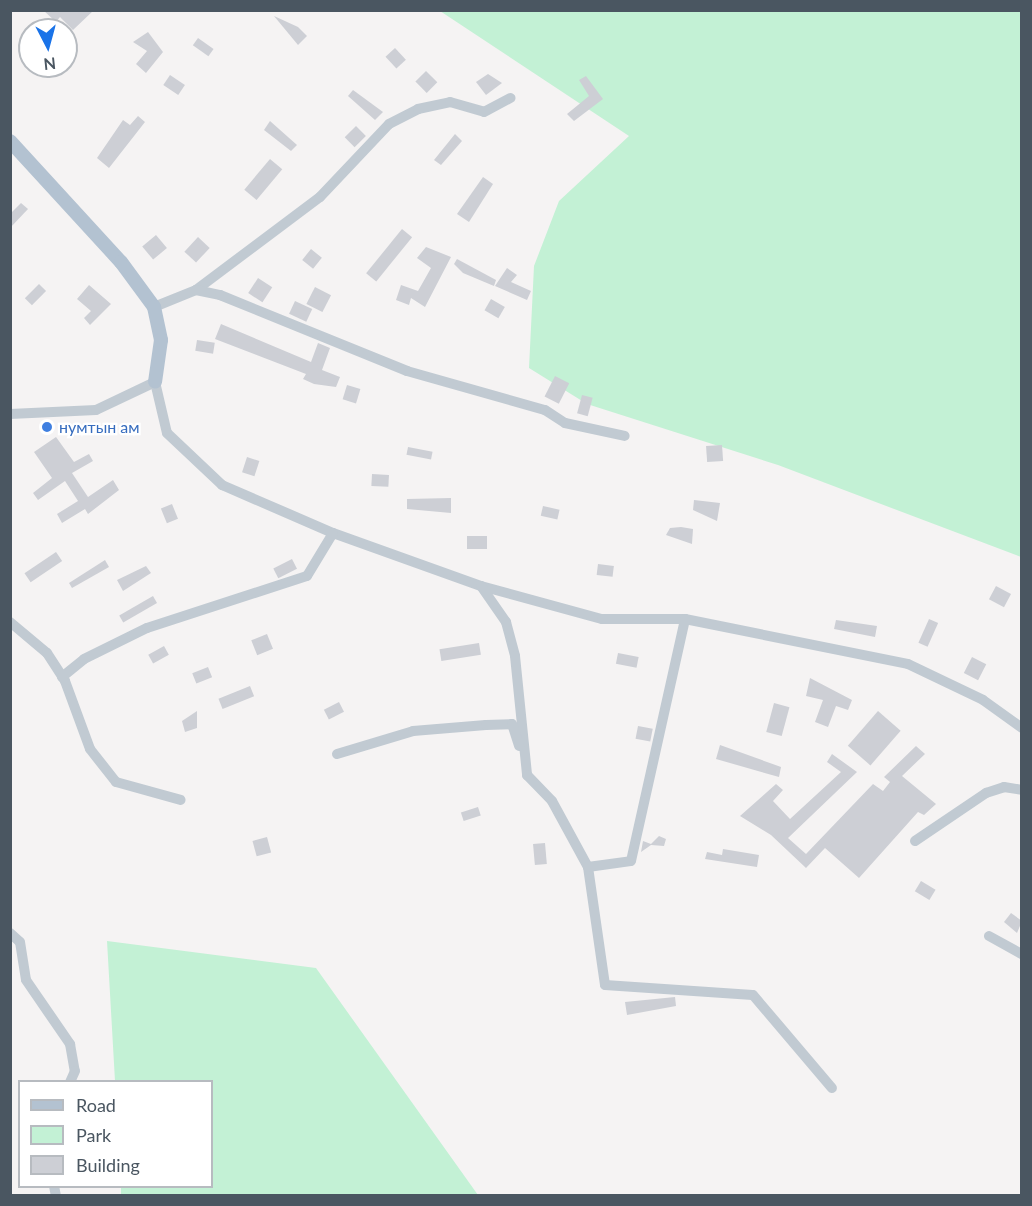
<!DOCTYPE html>
<html>
<head>
<meta charset="utf-8">
<style>
  body { margin:0 }
  #map { position:relative; width:1032px; height:1206px; overflow:hidden; background:#f5f3f3; font-family:Lato,sans-serif }
  div>[style] { position:absolute }
  .green>* { inset:0; background:#c3f1d5 }
  .building>* { inset:0; background:#cdcfd5; transform-origin:0 0 }
  .minor>* { height:10px; margin:-5px; padding:0 5px; transform-origin:5px; border-radius:5px; background:#c1cad2 }
  .major>* { height:14px; margin:-7px; padding:0 7px; transform-origin:7px; border-radius:7px; background:#b3c2d1 }
  .dots>* { width:16px; height:16px; translate:-50% -50%; box-sizing:border-box; border:3px solid #fff; border-radius:50% }
  span { translate:-50% -50%; white-space:nowrap; text-align:center; line-height:1.15; -webkit-text-stroke:4.5px #fff; paint-order:stroke }
  .shop-label { font-size:16px; color:#366cbe }
  .left { translate:0 -50%; text-align:left }
  .frame { position:absolute; inset:0; border:12px solid #4a5661; pointer-events:none }
  .legend { position:absolute; left:18px; top:1080px; width:195px; height:108px; box-sizing:border-box; background:#fff; border:2px solid #b7bbc0; margin:0; padding:8px 10px; list-style:none; font-size:18px; color:#4a5661 }
  .legend li { display:flex; align-items:center; gap:12px; height:30px }
  .legend b { width:30px; border:2px solid #b7bbc0 }
  .north { position:absolute; left:18px; top:18px; width:60px; height:60px; box-sizing:border-box; background:#fff; border:2px solid #b7bbc0; border-radius:50%; rotate:174deg; font-size:16px; font-weight:700; line-height:24px; text-align:center; color:#4a5661 }
  .north::after { content:''; display:block; margin:auto; width:21px; height:27px; background:#1a73e8; clip-path:polygon(50% 0,100% 100%,50% 72%,0 100%) }
</style>
</head>
<body>
<div id="map">
  <div class="green">
    <i style="clip-path:polygon(440px 11px,1021px 11px,1021px 557px,778px 465px,587px 404px,529px 368px,534px 266px,559px 201px,629px 136px)"></i>
    <i style="clip-path:polygon(107px 941px,316px 968px,478px 1195px,121px 1195px,121px 1187px,212px 1186px,212px 1082px,115px 1081px)"></i>
  </div>
  <div class="building">
    <i style="clip-path:polygon(43px 10px,94px 10px,73px 30px,60px 17px,56px 22px)"></i>
    <i style="clip-path:polygon(274px 16px,298px 27px,307px 36px,298px 45px)"></i>
    <i style="clip-path:polygon(148px 32px,163px 52px,146px 73px,136px 64px,147px 51px,133px 42px)"></i>
    <i style="left:198px;top:38px;width:19px;height:9px;rotate:35deg"></i>
    <i style="left:395px;top:48px;width:16px;height:13px;rotate:47deg"></i>
    <i style="left:426px;top:71px;width:16px;height:15px;rotate:45deg"></i>
    <i style="clip-path:polygon(488px 74px,502px 83px,486px 95px,476px 82px)"></i>
    <i style="left:170px;top:75px;width:18px;height:12px;rotate:34deg"></i>
    <i style="clip-path:polygon(586px 76px,603px 99px,574px 121px,567px 114px,589px 96px,579px 80px)"></i>
    <i style="clip-path:polygon(353px 90px,383px 112px,375px 120px,348px 96px)"></i>
    <i style="clip-path:polygon(138px 116px,145px 122px,109px 168px,97px 158px,123px 120px,130px 125px)"></i>
    <i style="clip-path:polygon(270px 121px,297px 145px,291px 151px,264px 130px)"></i>
    <i style="left:356px;top:126px;width:14px;height:16px;rotate:45deg"></i>
    <i style="clip-path:polygon(455px 134px,462px 141px,441px 165px,434px 160px)"></i>
    <i style="left:270px;top:159px;width:16px;height:40px;rotate:40deg"></i>
    <i style="clip-path:polygon(483px 177px,493px 184px,469px 222px,457px 214px)"></i>
    <i style="clip-path:polygon(21px 203px,28px 209px,10px 228px,10px 214px)"></i>
    <i style="left:402px;top:229px;width:13px;height:57px;rotate:39deg"></i>
    <i style="left:156px;top:235px;width:17px;height:18px;rotate:50deg"></i>
    <i style="left:198px;top:237px;width:16px;height:20px;rotate:43deg"></i>
    <i style="clip-path:polygon(426px 247px,451px 257px,425px 307px,411px 298px,409px 305px,396px 300px,401px 285px,418px 291px,431px 268px,417px 258px)"></i>
    <i style="left:311px;top:249px;width:14px;height:14px;rotate:39deg"></i>
    <i style="clip-path:polygon(457px 259px,496px 280px,494px 286px,463px 273px,454px 264px)"></i>
    <i style="clip-path:polygon(507px 268px,517px 275px,511px 282px,531px 291px,527px 300px,495px 286px)"></i>
    <i style="left:258px;top:278px;width:17px;height:18px;rotate:33deg"></i>
    <i style="left:39px;top:284px;width:10px;height:20px;rotate:45deg"></i>
    <i style="clip-path:polygon(89px 285px,111px 304px,90px 325px,84px 318px,91px 311px,77px 299px)"></i>
    <i style="left:315px;top:287px;width:18px;height:19px;rotate:27deg"></i>
    <i style="left:491px;top:299px;width:16px;height:13px;rotate:30deg"></i>
    <i style="left:295px;top:301px;width:19px;height:14px;rotate:25deg"></i>
    <i style="clip-path:polygon(221px 324px,311px 362px,318px 343px,330px 348px,322px 370px,340px 377px,336px 387px,314px 384px,303px 379px,306px 374px,215px 339px)"></i>
    <i style="left:197px;top:340px;width:18px;height:11px;rotate:9deg"></i>
    <i style="left:555px;top:376px;width:16px;height:23px;rotate:27deg"></i>
    <i style="left:347px;top:385px;width:14px;height:15px;rotate:17deg"></i>
    <i style="left:582px;top:395px;width:11px;height:19px;rotate:15deg"></i>
    <i style="clip-path:polygon(56px 437px,74px 462px,89px 454px,93px 461px,72px 473px,88px 497px,113px 480px,119px 490px,88px 514px,85px 509px,62px 523px,57px 514px,78px 501px,65px 481px,38px 500px,33px 493px,52px 478px,34px 452px)"></i>
    <i style="left:722px;top:445px;width:16px;height:16px;rotate:86deg"></i>
    <i style="left:408px;top:447px;width:25px;height:8px;rotate:11deg"></i>
    <i style="left:247px;top:457px;width:13px;height:16px;rotate:18deg"></i>
    <i style="left:372px;top:474px;width:17px;height:12px;rotate:3deg"></i>
    <i style="clip-path:polygon(451px 498px,451px 513px,407px 509px,407px 499px)"></i>
    <i style="clip-path:polygon(694px 500px,720px 503px,717px 521px,693px 510px)"></i>
    <i style="left:172px;top:504px;width:16px;height:12px;rotate:68deg"></i>
    <i style="left:543px;top:506px;width:17px;height:10px;rotate:13deg"></i>
    <i style="clip-path:polygon(681px 527px,693px 529px,692px 544px,666px 535px,670px 528px)"></i>
    <i style="left:467px;top:536px;width:20px;height:13px"></i>
    <i style="left:56px;top:552px;width:11px;height:38px;rotate:56deg"></i>
    <i style="left:292px;top:559px;width:11px;height:21px;rotate:63deg"></i>
    <i style="clip-path:polygon(105px 560px,109px 567px,72px 588px,69px 583px)"></i>
    <i style="left:598px;top:564px;width:16px;height:11px;rotate:7deg"></i>
    <i style="clip-path:polygon(146px 566px,151px 573px,123px 591px,117px 580px)"></i>
    <i style="left:996px;top:586px;width:17px;height:15px;rotate:28deg"></i>
    <i style="left:153px;top:596px;width:8px;height:39px;rotate:60deg"></i>
    <i style="left:929px;top:619px;width:10px;height:26px;rotate:24deg"></i>
    <i style="clip-path:polygon(836px 620px,877px 626px,875px 637px,834px 629px)"></i>
    <i style="left:267px;top:634px;width:16px;height:17px;rotate:68deg"></i>
    <i style="left:479px;top:643px;width:12px;height:40px;rotate:81deg"></i>
    <i style="left:164px;top:646px;width:10px;height:18px;rotate:61deg"></i>
    <i style="left:618px;top:653px;width:21px;height:11px;rotate:11deg"></i>
    <i style="left:972px;top:657px;width:16px;height:18px;rotate:27deg"></i>
    <i style="left:208px;top:667px;width:11px;height:17px;rotate:68deg"></i>
    <i style="clip-path:polygon(810px 678px,852px 700px,848px 710px,836px 706px,828px 727px,815px 722px,823px 700px,806px 696px)"></i>
    <i style="left:250px;top:686px;width:11px;height:34px;rotate:68deg"></i>
    <i style="left:339px;top:702px;width:11px;height:17px;rotate:63deg"></i>
    <i style="left:774px;top:703px;width:16px;height:30px;rotate:15deg"></i>
    <i style="clip-path:polygon(197px 711px,197px 728px,185px 732px,182px 721px)"></i>
    <i style="left:878px;top:711px;width:30px;height:46px;rotate:41deg"></i>
    <i style="left:638px;top:726px;width:15px;height:13px;rotate:11deg"></i>
    <i style="clip-path:polygon(720px 745px,781px 767px,779px 777px,716px 759px)"></i>
    <i style="clip-path:polygon(916px 746px,925px 754px,902px 776px,936px 804px,924px 815px,918px 812px,859px 878px,825px 848px,806px 868px,771px 835px,740px 816px,776px 784px,783px 790px,773px 801px,790px 819px,841px 772px,827px 762px,832px 754px,857px 772px,788px 838px,806px 854px,873px 784px,883px 791px,890px 782px,884px 777px)"></i>
    <i style="left:478px;top:807px;width:9px;height:18px;rotate:72deg"></i>
    <i style="clip-path:polygon(659px 836px,666px 839px,664px 846px,651px 845px,641px 852px,643px 841px,651px 844px)"></i>
    <i style="left:267px;top:837px;width:16px;height:15px;rotate:75deg"></i>
    <i style="left:545px;top:843px;width:21px;height:12px;rotate:85deg"></i>
    <i style="clip-path:polygon(723px 849px,759px 855px,757px 867px,705px 859px,707px 852px,722px 855px)"></i>
    <i style="left:921px;top:881px;width:17px;height:12px;rotate:31deg"></i>
    <i style="clip-path:polygon(1011px 913px,1022px 921px,1017px 933px,1004px 922px)"></i>
    <i style="clip-path:polygon(675px 997px,676px 1006px,627px 1015px,625px 1002px)"></i>
  </div>
  <div class="minor">
    <i style="left:196px;top:290px;width:155px;rotate:-36.9deg"></i>
    <i style="left:320px;top:197px;width:100px;rotate:-46.6deg"></i>
    <i style="left:389px;top:124px;width:33px;rotate:-27deg"></i>
    <i style="left:418px;top:109px;width:33px;rotate:-12deg"></i>
    <i style="left:450px;top:102px;width:35px;rotate:16deg"></i>
    <i style="left:484px;top:112px;width:30px;rotate:-28deg"></i>
    <i style="left:154px;top:307px;width:45px;rotate:-22deg"></i>
    <i style="left:196px;top:290px;width:25px;rotate:12deg"></i>
    <i style="left:220px;top:295px;width:202px;rotate:22.1deg"></i>
    <i style="left:407px;top:371px;width:143px;rotate:15.8deg"></i>
    <i style="left:545px;top:410px;width:24px;rotate:33deg"></i>
    <i style="left:565px;top:423px;width:61px;rotate:12.2deg"></i>
    <i style="left:10px;top:414px;width:86px;rotate:-2.7deg"></i>
    <i style="left:96px;top:410px;width:65px;rotate:-25.4deg"></i>
    <i style="left:155px;top:382px;width:52px;rotate:76.8deg"></i>
    <i style="left:167px;top:433px;width:76px;rotate:43.4deg"></i>
    <i style="left:222px;top:485px;width:121px;rotate:23.4deg"></i>
    <i style="left:333px;top:533px;width:157px;rotate:19.7deg"></i>
    <i style="left:481px;top:586px;width:125px;rotate:15.3deg"></i>
    <i style="left:602px;top:619px;width:83px"></i>
    <i style="left:685px;top:619px;width:227px;rotate:11.4deg"></i>
    <i style="left:908px;top:664px;width:83px;rotate:25.6deg"></i>
    <i style="left:983px;top:700px;width:48px;rotate:35.7deg"></i>
    <i style="left:481px;top:586px;width:44px;rotate:55.2deg"></i>
    <i style="left:506px;top:622px;width:35px;rotate:75deg"></i>
    <i style="left:515px;top:656px;width:120px;rotate:84.2deg"></i>
    <i style="left:527px;top:775px;width:36px;rotate:46deg"></i>
    <i style="left:552px;top:801px;width:75px;rotate:61.4deg"></i>
    <i style="left:588px;top:867px;width:119px;rotate:81.8deg"></i>
    <i style="left:605px;top:985px;width:148px;rotate:3.9deg"></i>
    <i style="left:753px;top:995px;width:122px;rotate:49.7deg"></i>
    <i style="left:10px;top:622px;width:48px;rotate:40deg"></i>
    <i style="left:47px;top:653px;width:33px;rotate:57deg"></i>
    <i style="left:65px;top:681px;width:72px;rotate:69.8deg"></i>
    <i style="left:90px;top:749px;width:42px;rotate:51.8deg"></i>
    <i style="left:116px;top:782px;width:67px;rotate:15.5deg"></i>
    <i style="left:62px;top:677px;width:28px;rotate:-39deg"></i>
    <i style="left:84px;top:659px;width:70px;rotate:-26.2deg"></i>
    <i style="left:147px;top:628px;width:168px;rotate:-18deg"></i>
    <i style="left:307px;top:576px;width:50px;rotate:-58.8deg"></i>
    <i style="left:337px;top:754px;width:79px;rotate:-16.8deg"></i>
    <i style="left:413px;top:731px;width:73px;rotate:-4.7deg"></i>
    <i style="left:486px;top:725px;width:26px;rotate:-2deg"></i>
    <i style="left:512px;top:724px;width:23px;rotate:72deg"></i>
    <i style="left:915px;top:841px;width:86px;rotate:-34.1deg"></i>
    <i style="left:986px;top:793px;width:19px;rotate:-18deg"></i>
    <i style="left:1004px;top:787px;width:18px;rotate:9deg"></i>
    <i style="left:588px;top:867px;width:43px;rotate:-7.9deg"></i>
    <i style="left:631px;top:861px;width:248px;rotate:-77.4deg"></i>
    <i style="left:10px;top:933px;width:13px;rotate:42deg"></i>
    <i style="left:20px;top:942px;width:38px;rotate:81deg"></i>
    <i style="left:26px;top:980px;width:78px;rotate:55.5deg"></i>
    <i style="left:70px;top:1044px;width:27px;rotate:80deg"></i>
    <i style="left:75px;top:1071px;width:12px;rotate:114deg"></i>
    <i style="left:989px;top:936px;width:38px;rotate:29deg"></i>
    <i style="left:54px;top:1186px;width:10px;rotate:79deg"></i>
  </div>
  <div class="major">
    <i style="left:10px;top:141px;width:164px;rotate:47.5deg"></i>
    <i style="left:121px;top:262px;width:56px;rotate:53.7deg"></i>
    <i style="left:154px;top:307px;width:34px;rotate:78deg"></i>
    <i style="left:161px;top:340px;width:42px;rotate:98.1deg"></i>
  </div>
  <div class="dots">
    <i style="left:47px;top:427px;background:#3f7fe0"></i>
  </div>
  <div class="shop-label">
    <span class="left" style="left:59px;top:427px">нумтын ам</span>
  </div>
  <div class="frame"></div>
  <ul class="legend">
  <li><b style="height:8px;background:#b3c2d1"></b>Road</li>
  <li><b style="height:16px;background:#c3f1d5"></b>Park</li>
  <li><b style="height:16px;background:#cdcfd5"></b>Building</li>
  </ul>
  <div class="north">N</div>
</div>
</body>
</html>
